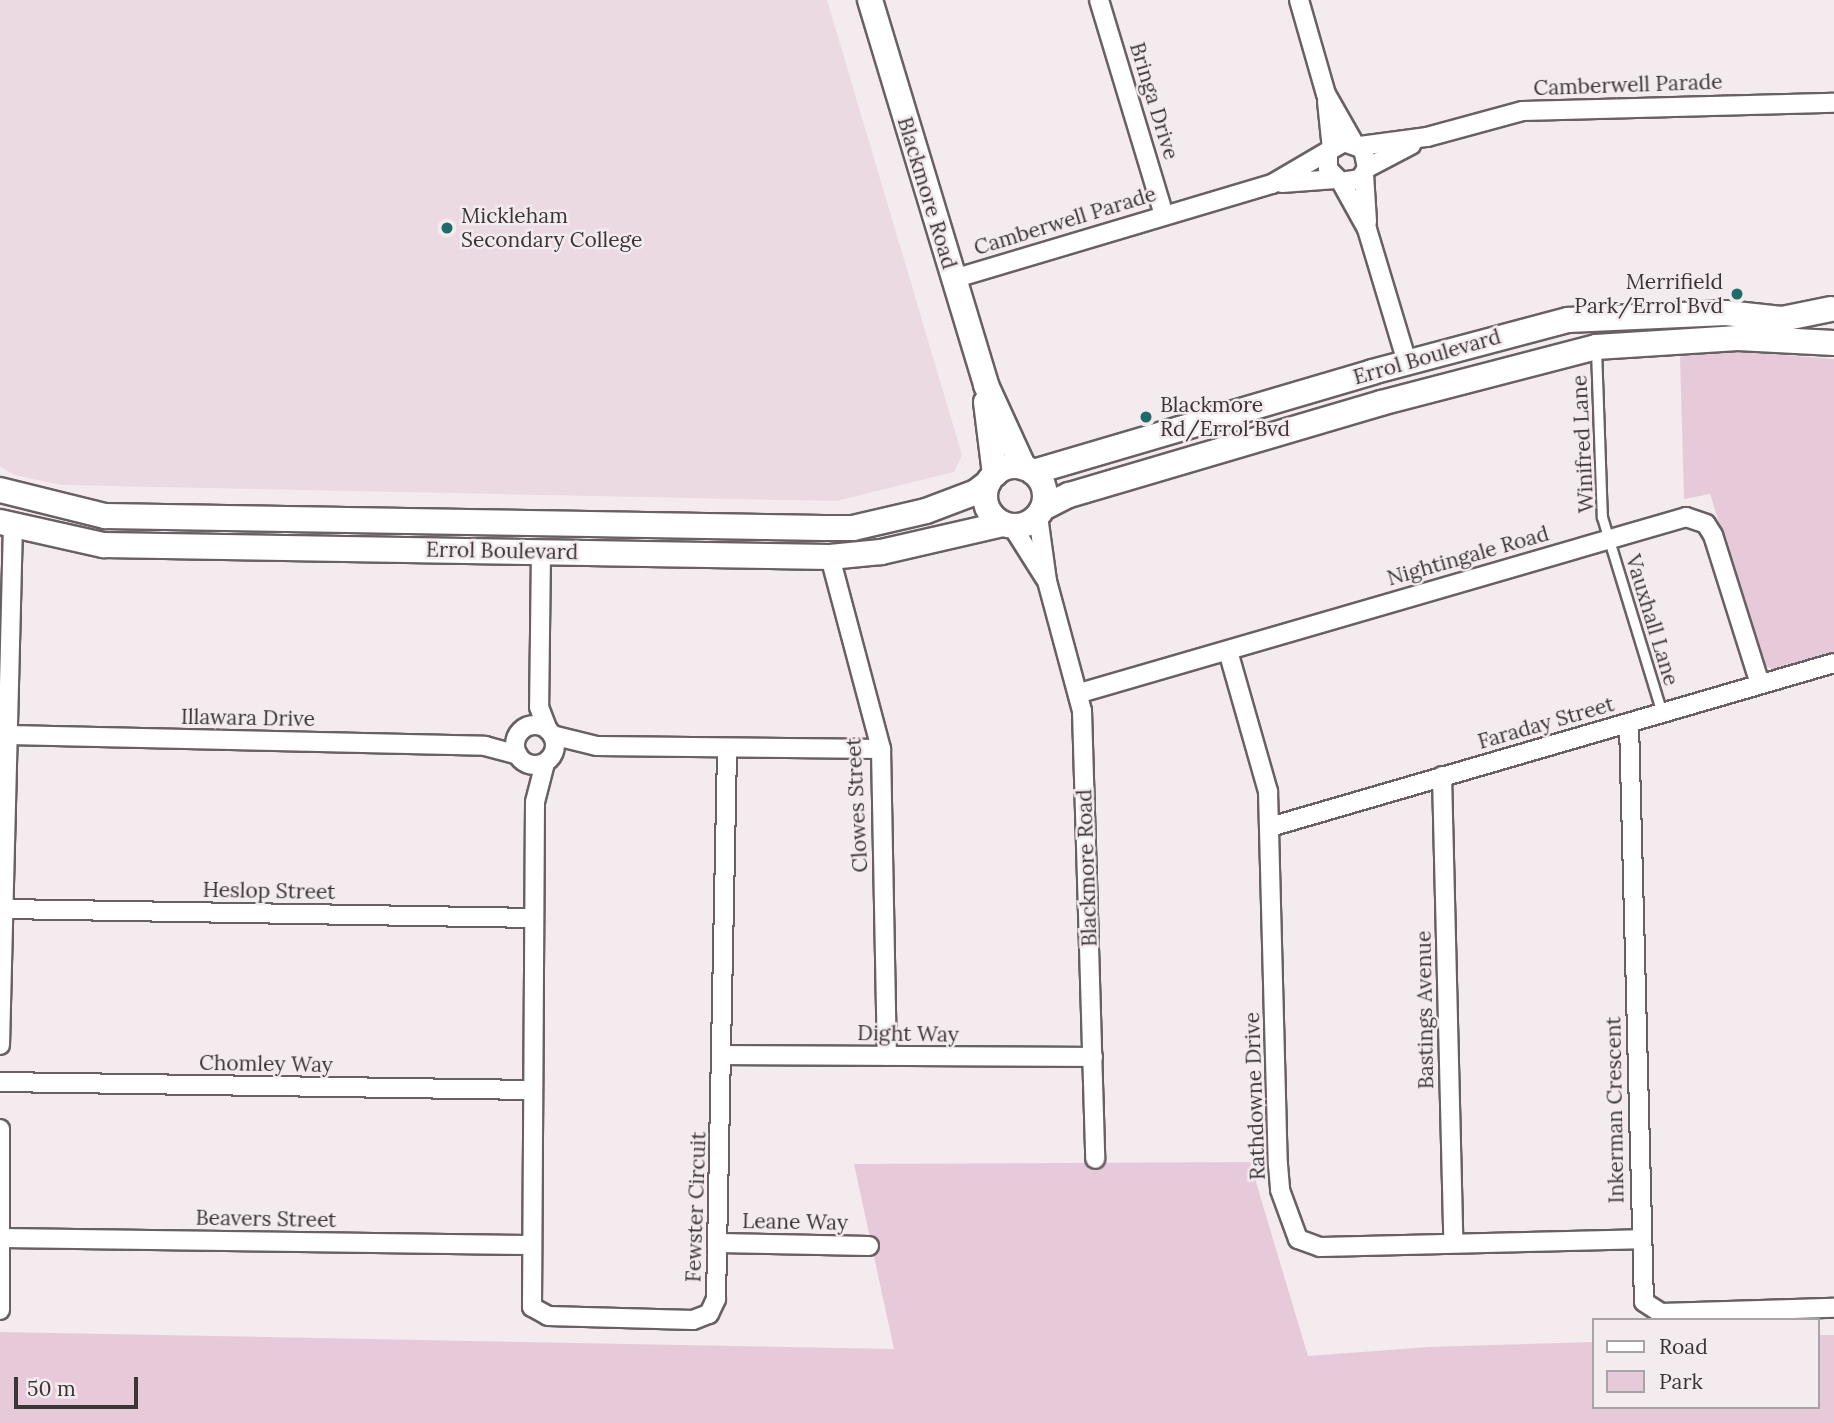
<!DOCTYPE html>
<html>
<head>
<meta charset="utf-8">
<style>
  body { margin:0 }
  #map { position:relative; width:1834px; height:1423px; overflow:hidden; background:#f4ebef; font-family:Lora,serif }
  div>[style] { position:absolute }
  .built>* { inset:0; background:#ebdae2 }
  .green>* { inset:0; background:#e7cad9 }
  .roads { filter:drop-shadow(2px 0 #686064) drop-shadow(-2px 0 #686064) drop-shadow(0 2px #686064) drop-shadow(0 -2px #686064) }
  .lane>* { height:9px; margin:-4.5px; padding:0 4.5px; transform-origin:4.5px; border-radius:4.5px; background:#fff }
  .street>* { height:18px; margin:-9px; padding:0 9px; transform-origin:9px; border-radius:9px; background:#fff }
  .street>.ring { margin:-9px; padding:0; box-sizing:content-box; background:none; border:18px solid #fff; border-radius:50% }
  .secondary>* { height:24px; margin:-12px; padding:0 12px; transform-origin:12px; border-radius:12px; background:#fff }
  .secondary>.ring { margin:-12px; padding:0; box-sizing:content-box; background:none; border:24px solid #fff; border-radius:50% }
  .dots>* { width:19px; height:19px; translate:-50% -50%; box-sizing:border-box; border:4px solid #f4ebef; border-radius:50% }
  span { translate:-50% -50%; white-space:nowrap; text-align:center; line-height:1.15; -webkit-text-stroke:5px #f4ebef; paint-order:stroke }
  .street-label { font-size:21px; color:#3a3638 }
  .poi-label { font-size:21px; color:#3a3638 }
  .left { translate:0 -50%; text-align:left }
  .right { translate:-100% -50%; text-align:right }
  .legend { position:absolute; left:1592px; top:1318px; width:228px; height:91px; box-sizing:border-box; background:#f4ebef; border:2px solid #aaa3a6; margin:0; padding:9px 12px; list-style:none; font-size:21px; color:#3a3638 }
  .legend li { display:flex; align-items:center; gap:14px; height:35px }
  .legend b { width:35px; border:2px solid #aaa3a6 }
  .scale { position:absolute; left:14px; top:1377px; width:124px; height:32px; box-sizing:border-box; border:4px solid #3a3638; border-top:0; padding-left:9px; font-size:21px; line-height:24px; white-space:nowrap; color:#3a3638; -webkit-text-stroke:5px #f4ebef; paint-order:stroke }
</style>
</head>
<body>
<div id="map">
  <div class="built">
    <i style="clip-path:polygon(0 0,827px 0,962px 455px,954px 472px,837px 501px,62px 485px,14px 475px,0 466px)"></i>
  </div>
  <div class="green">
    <i style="clip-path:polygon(1711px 349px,1834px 359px,1834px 655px,1787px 670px,1773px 670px,1764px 665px,1710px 494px,1684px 499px,1680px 357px)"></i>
    <i style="clip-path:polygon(1250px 1162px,1308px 1356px,1429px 1347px,1594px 1342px,1594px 1407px,1818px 1407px,1818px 1335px,1834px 1335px,1834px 1423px,0 1423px,0 1332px,894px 1349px,854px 1164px)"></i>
  </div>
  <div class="roads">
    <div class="lane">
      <i style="left:1596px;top:349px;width:168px;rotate:88deg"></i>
      <i style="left:1602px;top:517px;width:205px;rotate:73deg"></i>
    </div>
    <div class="street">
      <i style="left:1099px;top:0;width:225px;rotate:73.2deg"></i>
      <i style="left:1299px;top:0;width:98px;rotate:74deg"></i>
      <i style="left:1326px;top:94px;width:56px;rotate:60.3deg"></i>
      <i style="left:1327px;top:101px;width:48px;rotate:84.1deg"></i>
      <i style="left:1360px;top:146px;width:68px;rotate:-7.7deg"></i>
      <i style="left:1427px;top:137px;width:99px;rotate:-15.2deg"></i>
      <i style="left:1523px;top:111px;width:311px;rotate:-1.5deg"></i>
      <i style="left:1367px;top:168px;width:50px;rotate:-27.6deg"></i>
      <i style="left:1364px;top:174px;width:48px;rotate:86.4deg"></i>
      <i style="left:1341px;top:182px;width:54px;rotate:61deg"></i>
      <i style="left:1367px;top:229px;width:139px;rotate:73.3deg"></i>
      <i style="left:1282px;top:183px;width:54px;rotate:-4.2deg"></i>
      <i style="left:953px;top:279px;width:333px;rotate:-16.6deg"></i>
      <i style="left:1272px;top:184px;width:83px;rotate:-30.3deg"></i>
      <i style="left:1344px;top:142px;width:20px;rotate:20deg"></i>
      <i style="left:1363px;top:149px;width:19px;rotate:78deg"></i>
      <i style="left:1367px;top:168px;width:13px;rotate:122deg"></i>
      <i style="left:1360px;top:179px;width:19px;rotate:171deg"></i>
      <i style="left:1341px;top:182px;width:18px;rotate:-135deg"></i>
      <i style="left:1328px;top:169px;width:14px;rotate:-90deg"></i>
      <i style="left:1038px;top:516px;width:66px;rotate:82.1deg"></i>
      <i style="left:1047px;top:581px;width:135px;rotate:74.9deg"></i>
      <i style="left:1082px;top:711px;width:448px;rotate:88.3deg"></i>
      <i style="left:1012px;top:526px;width:62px;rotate:57.6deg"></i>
      <i style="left:541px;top:551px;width:156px;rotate:90.7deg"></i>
      <i style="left:539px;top:707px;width:25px;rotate:69deg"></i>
      <i style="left:830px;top:557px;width:199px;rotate:75.1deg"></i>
      <i style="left:881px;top:749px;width:307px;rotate:88.9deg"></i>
      <i style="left:1228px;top:651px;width:146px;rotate:74.1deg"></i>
      <i style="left:1268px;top:791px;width:374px;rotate:88.5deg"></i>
      <i style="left:1278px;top:1165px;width:25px;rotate:85deg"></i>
      <i style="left:1280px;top:1190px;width:52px;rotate:69.8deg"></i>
      <i style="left:1298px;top:1239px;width:23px;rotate:20deg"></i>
      <i style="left:1320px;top:1247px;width:321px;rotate:-1.4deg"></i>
      <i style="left:1080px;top:693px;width:631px;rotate:-16.19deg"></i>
      <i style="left:1686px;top:517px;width:21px;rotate:19deg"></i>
      <i style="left:1706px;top:524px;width:13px;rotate:58deg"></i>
      <i style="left:1713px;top:535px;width:156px;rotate:72.5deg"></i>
      <i style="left:1629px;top:723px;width:579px;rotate:88.52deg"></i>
      <i style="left:1644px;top:1302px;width:20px;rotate:33deg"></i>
      <i style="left:1661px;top:1313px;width:173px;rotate:-1.7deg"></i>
      <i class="ring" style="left:515px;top:725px;width:22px;height:22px"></i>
      <i style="left:9px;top:735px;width:476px;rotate:1.3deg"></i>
      <i style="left:485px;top:746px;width:34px;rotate:15deg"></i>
      <i style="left:552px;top:735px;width:46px;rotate:13.7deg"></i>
      <i style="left:597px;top:746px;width:284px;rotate:0.6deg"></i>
      <i style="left:545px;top:763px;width:40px;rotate:104.4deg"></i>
      <i style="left:535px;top:802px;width:505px;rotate:90.34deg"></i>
      <i style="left:532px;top:1307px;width:18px;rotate:29deg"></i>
      <i style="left:548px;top:1316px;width:145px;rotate:1.6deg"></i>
      <i style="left:693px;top:1320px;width:17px;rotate:-21deg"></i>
      <i style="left:709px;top:1314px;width:17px;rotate:-65deg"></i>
      <i style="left:716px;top:1299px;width:550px;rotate:-88.85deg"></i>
      <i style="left:1442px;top:776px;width:466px;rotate:88.6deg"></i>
      <i style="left:1270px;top:827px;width:587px;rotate:-16.21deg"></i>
      <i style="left:4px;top:909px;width:529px;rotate:0.97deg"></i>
      <i style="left:0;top:1045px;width:519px;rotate:-88.57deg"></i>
      <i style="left:722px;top:1055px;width:371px;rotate:0.3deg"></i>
      <i style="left:0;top:1082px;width:530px;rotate:0.86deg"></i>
      <i style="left:0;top:1129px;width:181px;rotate:90deg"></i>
      <i style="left:2px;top:1238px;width:528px;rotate:0.76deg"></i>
      <i style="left:719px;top:1243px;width:150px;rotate:1.1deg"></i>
    </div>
    <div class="secondary">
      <i style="left:870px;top:0;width:402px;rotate:73.2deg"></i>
      <i style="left:986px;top:385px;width:91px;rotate:65.4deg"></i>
      <i style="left:986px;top:402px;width:73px;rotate:82.9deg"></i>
      <i class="ring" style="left:985px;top:466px;width:36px;height:36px"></i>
      <i style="left:1033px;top:472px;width:353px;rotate:-16.4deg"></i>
      <i style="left:1372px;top:372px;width:203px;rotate:-14.9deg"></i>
      <i style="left:1568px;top:320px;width:158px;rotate:-2.5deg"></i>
      <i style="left:1726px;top:313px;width:56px;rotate:6.1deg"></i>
      <i style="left:1782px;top:319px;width:50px;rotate:-11.5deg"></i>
      <i style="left:0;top:490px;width:108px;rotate:13.9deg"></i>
      <i style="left:105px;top:516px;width:719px;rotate:0.96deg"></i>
      <i style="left:824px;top:528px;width:29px"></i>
      <i style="left:853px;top:528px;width:75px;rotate:-13.1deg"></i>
      <i style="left:926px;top:511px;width:53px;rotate:-20.8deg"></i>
      <i style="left:976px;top:492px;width:16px;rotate:-38deg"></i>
      <i style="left:1043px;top:508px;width:29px;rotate:-27deg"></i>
      <i style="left:1069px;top:495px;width:325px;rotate:-16.4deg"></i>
      <i style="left:1381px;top:403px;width:222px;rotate:-14.6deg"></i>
      <i style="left:1596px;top:347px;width:142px;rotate:-3.6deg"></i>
      <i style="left:1738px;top:338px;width:96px;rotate:3deg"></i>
      <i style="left:0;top:522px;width:106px;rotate:12.6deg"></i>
      <i style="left:103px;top:545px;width:727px;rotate:0.95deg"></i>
      <i style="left:830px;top:557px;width:51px;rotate:-5.6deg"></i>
      <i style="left:881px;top:552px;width:125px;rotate:-12.9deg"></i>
    </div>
  </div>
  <div class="dots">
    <i style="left:447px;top:228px;background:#1f6b6b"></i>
    <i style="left:1737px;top:294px;background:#1f6b6b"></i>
    <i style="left:1146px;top:417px;background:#1f6b6b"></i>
  </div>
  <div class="street-label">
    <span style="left:1628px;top:85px;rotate:-2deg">Camberwell Parade</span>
    <span style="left:1154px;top:101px;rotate:73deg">Bringa Drive</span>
    <span style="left:927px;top:193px;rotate:73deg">Blackmore Road</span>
    <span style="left:1065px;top:221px;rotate:-17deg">Camberwell Parade</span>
    <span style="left:1427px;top:357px;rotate:-16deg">Errol Boulevard</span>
    <span style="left:1583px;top:444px;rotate:-93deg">Winifred Lane</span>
    <span style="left:502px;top:551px;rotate:1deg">Errol Boulevard</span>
    <span style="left:1468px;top:556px;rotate:-16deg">Nightingale Road</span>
    <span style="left:1652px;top:620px;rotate:73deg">Vauxhall Lane</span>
    <span style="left:248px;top:718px;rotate:1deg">Illawara Drive</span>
    <span style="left:1546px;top:723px;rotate:-16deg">Faraday Street</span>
    <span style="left:857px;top:805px;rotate:-93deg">Clowes Street</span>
    <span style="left:1087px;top:868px;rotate:-92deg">Blackmore Road</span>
    <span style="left:269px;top:891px;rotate:1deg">Heslop Street</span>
    <span style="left:1425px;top:1010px;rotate:-91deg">Bastings Avenue</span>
    <span style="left:908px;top:1034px;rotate:1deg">Dight Way</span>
    <span style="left:266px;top:1064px;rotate:1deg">Chomley Way</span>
    <span style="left:1255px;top:1096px;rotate:-92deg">Rathdowne Drive</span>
    <span style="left:1615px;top:1110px;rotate:-91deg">Inkerman Crescent</span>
    <span style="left:696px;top:1207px;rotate:-88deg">Fewster Circuit</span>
    <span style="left:266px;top:1219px;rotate:1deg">Beavers Street</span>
    <span style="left:795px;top:1222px;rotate:1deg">Leane Way</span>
  </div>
  <div class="poi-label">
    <span class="left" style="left:461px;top:228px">Mickleham<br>Secondary College</span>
    <span class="right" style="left:1723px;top:294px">Merrifield<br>Park/Errol Bvd</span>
    <span class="left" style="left:1160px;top:417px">Blackmore<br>Rd/Errol Bvd</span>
  </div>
  <ul class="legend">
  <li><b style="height:9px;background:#fff"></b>Road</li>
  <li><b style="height:19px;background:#e7cad9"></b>Park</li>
  </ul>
  <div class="scale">50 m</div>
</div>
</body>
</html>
